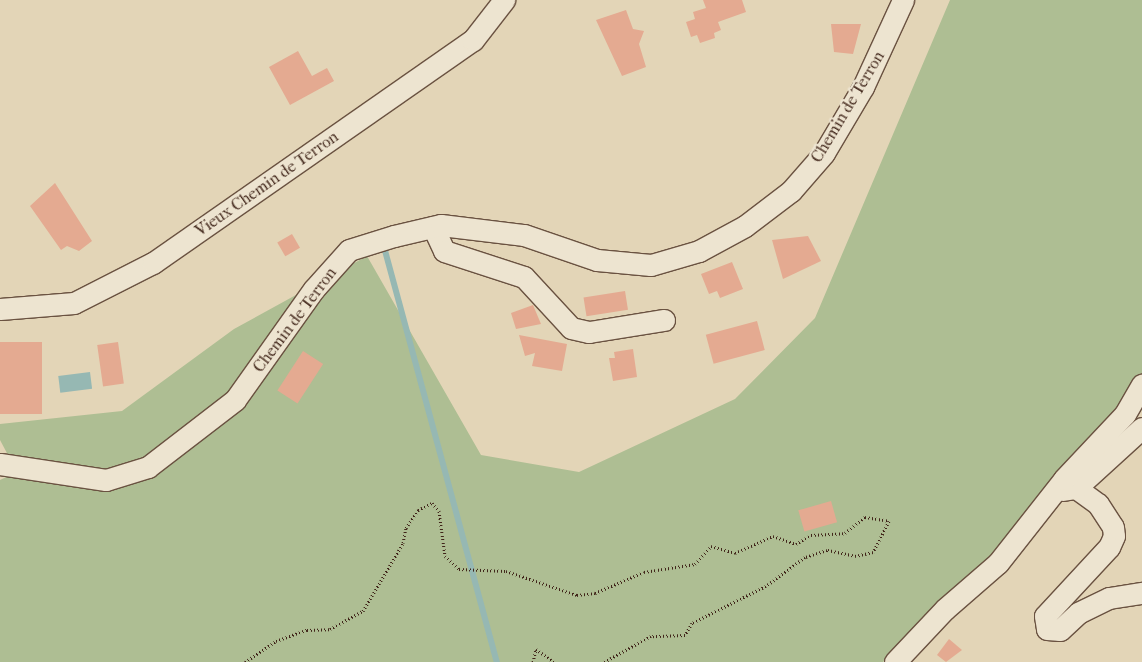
<!DOCTYPE html>
<html>
<head>
<meta charset="utf-8">
<style>
  body { margin:0 }
  #map { position:relative; width:1142px; height:662px; overflow:hidden; background:#e3d5b7; font-family:"IM FELL French Canon",serif }
  div>[style] { position:absolute }
  .green>* { inset:0; background:#aebe93 }
  .water>* { inset:0; background:#96b8b3; transform-origin:0 0 }
  .stream>* { height:5.5px; margin:-2.75px; padding:0 2.75px; transform-origin:2.75px; border-radius:2.75px; background:#96b8b3 }
  .building>* { inset:0; background:#e4aa91; transform-origin:0 0 }
  .path>* { height:3px; margin-top:-1.5px; transform-origin:0; background:repeating-linear-gradient(90deg,#41261a 0 1px,transparent 0 3.5px) }
  .roads { filter:drop-shadow(1px 0 #6a5241) drop-shadow(-1px 0 #6a5241) drop-shadow(0 1px #6a5241) drop-shadow(0 -1px #6a5241) }
  .minor>* { height:21px; margin:-10.5px; padding:0 10.5px; transform-origin:10.5px; border-radius:10.5px; background:#ede4d0 }
  span { translate:-50% -50%; white-space:nowrap; text-align:center; line-height:1.15; -webkit-text-stroke:5px #ede4d0; paint-order:stroke }
  .street-label { font-size:16px; color:#41261a }
</style>
</head>
<body>
<div id="map">
  <div class="green">
    <i style="clip-path:polygon(950px 0,1142px 0,1142px 397px,1060px 490px,883px 662px,0 662px,0 480px,17px 472px,0 440px,0 424px,122px 411px,234px 329px,367px 256px,481px 455px,579px 472px,735px 399px,815px 318px)"></i>
  </div>
  <div class="water">
    <i style="left:90px;top:372px;width:17px;height:32px;rotate:83deg"></i>
  </div>
  <div class="stream">
    <i style="left:385px;top:249px;width:428px;rotate:74.8deg"></i>
  </div>
  <div class="building">
    <i style="clip-path:polygon(703px 0,742px 0,746px 12px,718px 22px,721px 30px,714px 33px,715px 38px,700px 43px,697px 35px,691px 37px,686px 22px,695px 19px,693px 12px,706px 8px)"></i>
    <i style="clip-path:polygon(626px 10px,633px 29px,644px 31px,639px 44px,646px 67px,622px 76px,596px 20px)"></i>
    <i style="clip-path:polygon(831px 24px,861px 24px,853px 54px,834px 52px)"></i>
    <i style="clip-path:polygon(298px 51px,312px 76px,327px 68px,334px 81px,290px 105px,269px 67px)"></i>
    <i style="clip-path:polygon(55px 183px,92px 241px,79px 251px,67px 246px,61px 250px,30px 206px)"></i>
    <i style="left:292px;top:234px;width:16px;height:17px;rotate:60deg"></i>
    <i style="clip-path:polygon(808px 236px,821px 261px,783px 279px,772px 240px)"></i>
    <i style="clip-path:polygon(732px 262px,743px 289px,720px 298px,717px 291px,709px 294px,701px 274px)"></i>
    <i style="left:625px;top:291px;width:19px;height:42px;rotate:81deg"></i>
    <i style="clip-path:polygon(533px 305px,541px 324px,516px 329px,511px 313px)"></i>
    <i style="left:757px;top:321px;width:30px;height:53px;rotate:75deg"></i>
    <i style="clip-path:polygon(519px 335px,567px 344px,562px 371px,532px 366px,535px 353px,525px 356px)"></i>
    <i style="left:0;top:342px;width:42px;height:72px"></i>
    <i style="left:118px;top:342px;width:42px;height:21px;rotate:82deg"></i>
    <i style="clip-path:polygon(633px 349px,637px 377px,613px 381px,609px 358px,615px 358px,614px 352px)"></i>
    <i style="left:303px;top:351px;width:24px;height:47px;rotate:33deg"></i>
    <i style="left:831px;top:501px;width:22px;height:34px;rotate:74deg"></i>
    <i style="clip-path:polygon(949px 639px,962px 650px,946px 662px,937px 655px)"></i>
  </div>
  <div class="path">
    <i style="left:245px;top:662px;width:37px;rotate:-34deg"></i>
    <i style="left:276px;top:641px;width:33px;rotate:-20deg"></i>
    <i style="left:307px;top:630px;width:23px;rotate:-2deg"></i>
    <i style="left:330px;top:629px;width:38px;rotate:-29deg"></i>
    <i style="left:363px;top:611px;width:79px;rotate:-59.5deg"></i>
    <i style="left:403px;top:543px;width:15px;rotate:-79deg"></i>
    <i style="left:406px;top:528px;width:22px;rotate:-56deg"></i>
    <i style="left:418px;top:510px;width:16px;rotate:-27deg"></i>
    <i style="left:432px;top:503px;width:11px;rotate:49deg"></i>
    <i style="left:439px;top:511px;width:45px;rotate:82.4deg"></i>
    <i style="left:445px;top:556px;width:19px;rotate:43deg"></i>
    <i style="left:459px;top:569px;width:47px;rotate:2.4deg"></i>
    <i style="left:506px;top:571px;width:75px;rotate:18.7deg"></i>
    <i style="left:577px;top:595px;width:18px;rotate:-6deg"></i>
    <i style="left:595px;top:593px;width:53px;rotate:-23.2deg"></i>
    <i style="left:644px;top:572px;width:52px;rotate:-8.9deg"></i>
    <i style="left:695px;top:564px;width:24px;rotate:-48deg"></i>
    <i style="left:711px;top:546px;width:25px;rotate:16deg"></i>
    <i style="left:735px;top:553px;width:42px;rotate:-24.1deg"></i>
    <i style="left:773px;top:536px;width:24px;rotate:19deg"></i>
    <i style="left:796px;top:544px;width:17px;rotate:-31deg"></i>
    <i style="left:811px;top:535px;width:34px;rotate:-3deg"></i>
    <i style="left:845px;top:533px;width:26px;rotate:-39deg"></i>
    <i style="left:865px;top:517px;width:24px;rotate:9deg"></i>
    <i style="left:889px;top:521px;width:35px;rotate:117deg"></i>
    <i style="left:873px;top:552px;width:17px;rotate:167deg"></i>
    <i style="left:856px;top:556px;width:30px;rotate:-168deg"></i>
    <i style="left:827px;top:550px;width:23px;rotate:162deg"></i>
    <i style="left:805px;top:557px;width:49px;rotate:143.4deg"></i>
    <i style="left:766px;top:586px;width:83px;rotate:153.4deg"></i>
    <i style="left:692px;top:623px;width:14px;rotate:120deg"></i>
    <i style="left:685px;top:635px;width:34px;rotate:178deg"></i>
    <i style="left:651px;top:636px;width:54px;rotate:151deg"></i>
    <i style="left:533px;top:662px;width:13px;rotate:-77deg"></i>
    <i style="left:536px;top:649px;width:22px;rotate:36deg"></i>
  </div>
  <div class="roads">
    <div class="minor">
      <i style="left:433px;top:227px;width:26px;rotate:65deg"></i>
      <i style="left:444px;top:251px;width:84px;rotate:18deg"></i>
      <i style="left:524px;top:277px;width:69px;rotate:47.3deg"></i>
      <i style="left:571px;top:328px;width:18px;rotate:13deg"></i>
      <i style="left:589px;top:332px;width:76px;rotate:-9.1deg"></i>
      <i style="left:0;top:309px;width:74px;rotate:-4.6deg"></i>
      <i style="left:74px;top:303px;width:89px;rotate:-26.9deg"></i>
      <i style="left:153px;top:263px;width:390px;rotate:-34.9deg"></i>
      <i style="left:473px;top:40px;width:51px;rotate:-52.2deg"></i>
      <i style="left:0;top:464px;width:107px;rotate:8.6deg"></i>
      <i style="left:106px;top:480px;width:44px;rotate:-17.2deg"></i>
      <i style="left:148px;top:467px;width:110px;rotate:-37.6deg"></i>
      <i style="left:235px;top:400px;width:136px;rotate:-54.6deg"></i>
      <i style="left:314px;top:289px;width:52px;rotate:-48.1deg"></i>
      <i style="left:349px;top:250px;width:47px;rotate:-17.3deg"></i>
      <i style="left:394px;top:236px;width:48px;rotate:-13.2deg"></i>
      <i style="left:441px;top:225px;width:84px;rotate:6.9deg"></i>
      <i style="left:524px;top:235px;width:77px;rotate:18.9deg"></i>
      <i style="left:597px;top:260px;width:54px;rotate:5.3deg"></i>
      <i style="left:651px;top:265px;width:50px;rotate:-16.3deg"></i>
      <i style="left:699px;top:251px;width:52px;rotate:-28.5deg"></i>
      <i style="left:745px;top:226px;width:58px;rotate:-37.3deg"></i>
      <i style="left:791px;top:191px;width:50px;rotate:-49deg"></i>
      <i style="left:824px;top:153px;width:77px;rotate:-59.4deg"></i>
      <i style="left:863px;top:87px;width:96px;rotate:-65.3deg"></i>
      <i style="left:1076px;top:488px;width:27px;rotate:36deg"></i>
      <i style="left:1098px;top:504px;width:27px;rotate:57deg"></i>
      <i style="left:1113px;top:527px;width:9px;rotate:84deg"></i>
      <i style="left:1114px;top:536px;width:12px;rotate:114deg"></i>
      <i style="left:1109px;top:547px;width:94px;rotate:132.8deg"></i>
      <i style="left:1045px;top:616px;width:13px;rotate:81deg"></i>
      <i style="left:1047px;top:629px;width:13px;rotate:4deg"></i>
      <i style="left:1060px;top:630px;width:25px;rotate:-43deg"></i>
      <i style="left:1078px;top:613px;width:34px;rotate:-26deg"></i>
      <i style="left:1109px;top:598px;width:33px;rotate:-9deg"></i>
      <i style="left:1063px;top:490px;width:13px;rotate:-9deg"></i>
      <i style="left:1076px;top:488px;width:89px;rotate:-42.3deg"></i>
      <i style="left:895px;top:662px;width:73px;rotate:-46.7deg"></i>
      <i style="left:945px;top:609px;width:70px;rotate:-41deg"></i>
      <i style="left:998px;top:563px;width:107px;rotate:-51.8deg"></i>
      <i style="left:1064px;top:479px;width:89px;rotate:-46.8deg"></i>
      <i style="left:1125px;top:414px;width:34px;rotate:-60deg"></i>
    </div>
  </div>
  <div class="street-label">
    <span style="left:848px;top:107px;rotate:-59deg">Chemin de Terron</span>
    <span style="left:267px;top:184px;rotate:-35deg">Vieux Chemin de Terron</span>
    <span style="left:295px;top:320px;rotate:-53deg">Chemin de Terron</span>
  </div>
</div>
</body>
</html>
